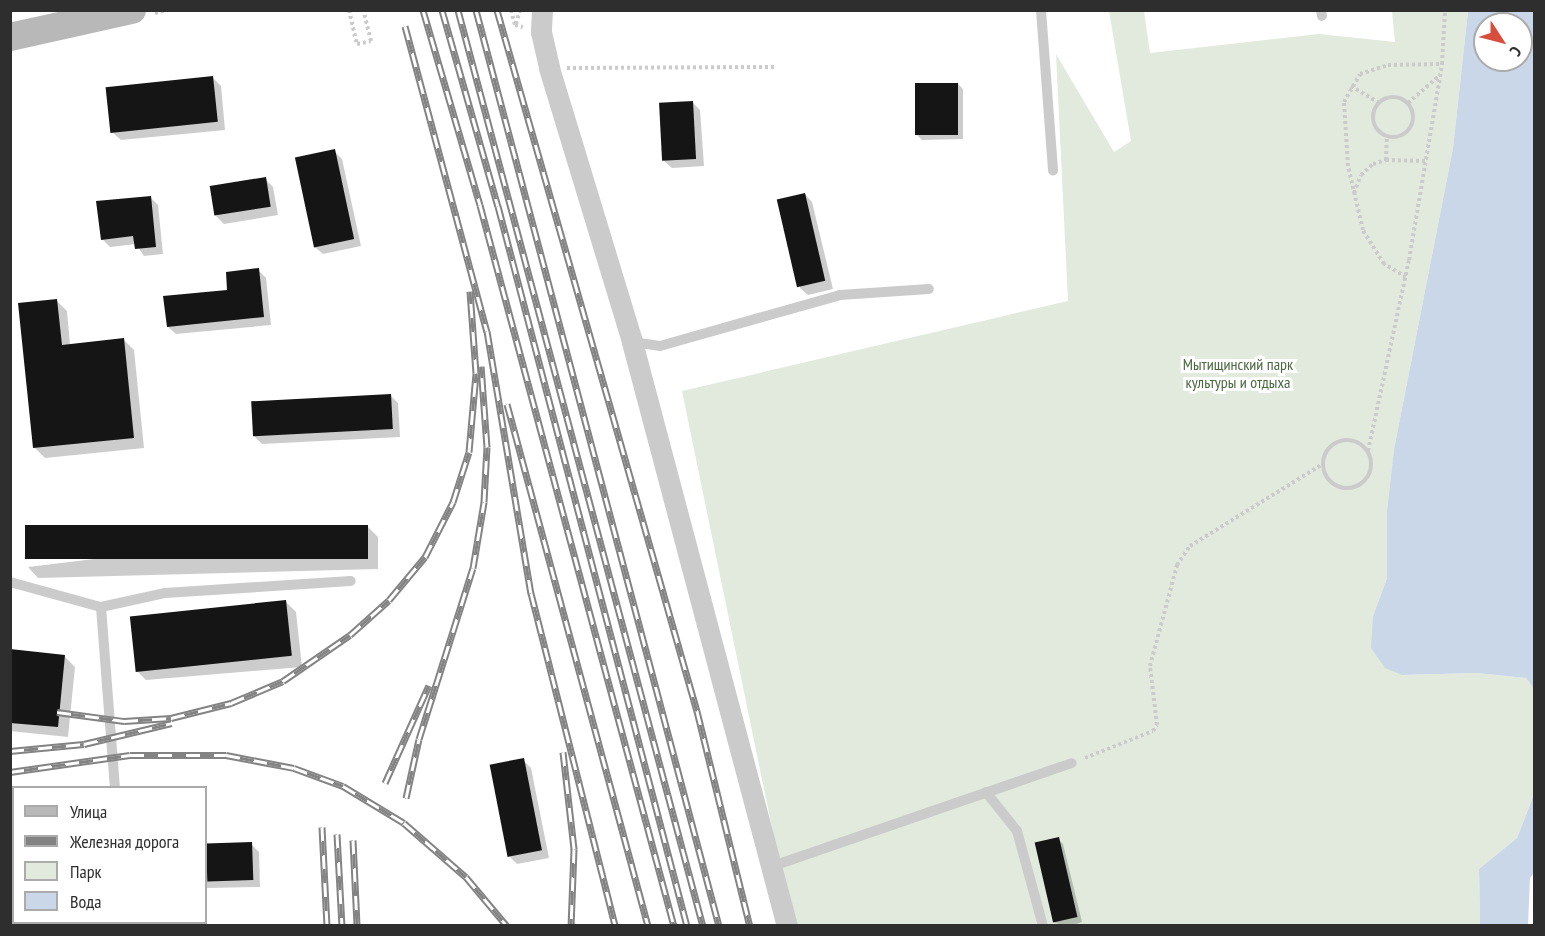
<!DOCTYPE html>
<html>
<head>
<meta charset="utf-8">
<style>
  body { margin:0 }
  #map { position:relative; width:1545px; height:936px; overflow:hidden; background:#fff; font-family:"PT Sans Narrow",sans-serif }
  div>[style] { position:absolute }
  .green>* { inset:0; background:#e1eadd }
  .water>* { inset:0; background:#cad7e9 }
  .shadow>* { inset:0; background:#0003 }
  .building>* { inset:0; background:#151515; transform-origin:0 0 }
  .path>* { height:4px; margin-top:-2px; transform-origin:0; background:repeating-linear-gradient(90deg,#cbcbcb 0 3px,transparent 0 6px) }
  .path>.ring { margin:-2px; padding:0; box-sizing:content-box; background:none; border:4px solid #cbcbcb; border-radius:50% }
  .lane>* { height:10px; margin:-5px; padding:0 5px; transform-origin:5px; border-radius:5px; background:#cbcbcb }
  .street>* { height:21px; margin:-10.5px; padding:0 10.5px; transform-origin:10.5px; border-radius:10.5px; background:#cbcbcb }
  .secondary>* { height:28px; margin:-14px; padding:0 14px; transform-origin:14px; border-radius:14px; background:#b8b8b8 }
  .rail>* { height:7px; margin-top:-3.5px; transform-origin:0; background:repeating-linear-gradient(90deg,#fff 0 14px,#838383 0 28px); box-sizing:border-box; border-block:2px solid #838383 }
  span { translate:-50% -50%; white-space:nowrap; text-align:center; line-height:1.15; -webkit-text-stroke:6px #fff; paint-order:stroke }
  .park-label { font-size:16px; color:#4a663f }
  .frame { position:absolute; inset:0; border:12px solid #2e2e2e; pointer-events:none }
  .legend { position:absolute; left:12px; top:786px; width:195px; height:138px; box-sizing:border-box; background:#fff; border:2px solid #ababab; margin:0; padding:8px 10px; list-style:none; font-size:18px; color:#2e2e2e }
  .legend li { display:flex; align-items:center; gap:12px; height:30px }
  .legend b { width:30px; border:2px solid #ababab }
  .north { position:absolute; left:1473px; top:12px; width:60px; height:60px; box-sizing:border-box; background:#fff; border:2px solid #ababab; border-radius:50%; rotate:126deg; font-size:16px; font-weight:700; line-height:24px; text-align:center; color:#2e2e2e }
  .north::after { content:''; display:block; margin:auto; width:21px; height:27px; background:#d84e3d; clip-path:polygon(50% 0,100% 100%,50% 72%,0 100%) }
</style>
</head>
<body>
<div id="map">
  <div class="green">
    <i style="clip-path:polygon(1109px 11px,1144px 11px,1150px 53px,1319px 34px,1395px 42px,1392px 11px,1468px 11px,1453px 148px,1394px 449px,1387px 510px,1387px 578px,1373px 616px,1402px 675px,1476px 673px,1526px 678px,1534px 689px,1534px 794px,1517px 838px,1479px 869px,1480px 925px,792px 925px,682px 391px,1068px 301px,1056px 54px,1114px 152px,1131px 141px)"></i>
  </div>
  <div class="water">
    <i style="clip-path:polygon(evenodd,1468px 11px,1534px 11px,1534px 689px,1526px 678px,1476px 673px,1402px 675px,1385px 668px,1371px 648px,1373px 616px,1387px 578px,1387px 510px,1394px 449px,1453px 148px,1468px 11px,1485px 24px,1521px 24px,1521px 60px,1485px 60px,1485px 24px)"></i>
    <i style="clip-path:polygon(1534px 794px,1534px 873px,1530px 878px,1528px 925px,1480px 925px,1479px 869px,1517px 838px)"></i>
  </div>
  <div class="shadow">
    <i style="clip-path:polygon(213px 78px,221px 86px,225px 130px,121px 140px,113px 133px)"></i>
    <i style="clip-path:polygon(958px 84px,963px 89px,963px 139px,922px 140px,917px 135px)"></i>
    <i style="clip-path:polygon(692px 102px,700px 110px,704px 166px,672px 168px,664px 161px)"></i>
    <i style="clip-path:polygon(334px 151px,342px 159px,361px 246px,323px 254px,315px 247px)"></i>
    <i style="clip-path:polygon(265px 179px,273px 187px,278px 215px,224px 224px,216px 216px)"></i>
    <i style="clip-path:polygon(805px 194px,812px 202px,833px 289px,808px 295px,800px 288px)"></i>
    <i style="clip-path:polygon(150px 197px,158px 205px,163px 254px,144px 256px,136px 244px,110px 247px,102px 239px)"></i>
    <i style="clip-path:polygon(258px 270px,266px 278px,271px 325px,176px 334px,168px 327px)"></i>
    <i style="clip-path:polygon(56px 300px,67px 311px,70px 345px,124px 340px,134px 350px,144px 448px,45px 458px,34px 447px)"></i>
    <i style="clip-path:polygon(390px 395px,398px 403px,400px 437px,262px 444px,254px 436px)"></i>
    <i style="clip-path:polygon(367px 526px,378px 537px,378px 569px,38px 578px,28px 567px)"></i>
    <i style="clip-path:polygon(286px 602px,296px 612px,302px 667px,146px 680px,135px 669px)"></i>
    <i style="clip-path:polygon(10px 651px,64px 656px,75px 667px,68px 737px,10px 731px)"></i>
    <i style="clip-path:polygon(523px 760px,531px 768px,549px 858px,517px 864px,509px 856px)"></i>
    <i style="clip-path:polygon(1058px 839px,1063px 844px,1082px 922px,1070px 926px,1055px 923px)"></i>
    <i style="clip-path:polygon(251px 844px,259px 852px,260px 887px,206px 888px,206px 845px)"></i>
  </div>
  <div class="building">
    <i style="left:213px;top:76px;width:46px;height:108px;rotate:84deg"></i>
    <i style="left:958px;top:83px;width:52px;height:43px;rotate:90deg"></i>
    <i style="left:693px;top:101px;width:58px;height:34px;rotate:87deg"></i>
    <i style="left:335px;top:149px;width:92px;height:41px;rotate:78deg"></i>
    <i style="left:266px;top:177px;width:30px;height:57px;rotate:81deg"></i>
    <i style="left:805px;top:193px;width:90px;height:29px;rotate:77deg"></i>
    <i style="clip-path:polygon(151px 196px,156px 247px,135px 249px,133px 236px,101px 240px,96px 201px)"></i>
    <i style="clip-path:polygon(259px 268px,264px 317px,167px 327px,163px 296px,227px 290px,226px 272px)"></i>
    <i style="clip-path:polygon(57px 299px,62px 345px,124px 338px,134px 438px,33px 448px,18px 303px)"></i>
    <i style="left:391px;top:394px;width:35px;height:140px;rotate:87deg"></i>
    <i style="left:368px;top:525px;width:34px;height:343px;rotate:90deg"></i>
    <i style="left:286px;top:600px;width:56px;height:157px;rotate:84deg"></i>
    <i style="clip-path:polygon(10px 649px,65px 655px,58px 727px,10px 723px)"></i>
    <i style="left:524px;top:758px;width:94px;height:35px;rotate:79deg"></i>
    <i style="left:1059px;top:837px;width:82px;height:25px;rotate:77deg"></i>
    <i style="left:252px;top:842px;width:38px;height:46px;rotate:88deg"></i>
  </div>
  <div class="path">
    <i style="left:349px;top:10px;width:35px;rotate:77deg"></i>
    <i style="left:357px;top:44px;width:14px;rotate:-12deg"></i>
    <i style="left:371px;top:41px;width:32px;rotate:-104deg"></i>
    <i style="left:511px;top:10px;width:16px;rotate:75deg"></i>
    <i style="left:515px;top:25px;width:8px;rotate:14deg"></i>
    <i style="left:155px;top:13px;width:11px;rotate:-15deg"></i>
    <i style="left:516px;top:24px;width:15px;rotate:-74deg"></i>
    <i style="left:567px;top:68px;width:209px;rotate:-0.3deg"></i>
    <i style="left:1351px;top:86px;width:33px;rotate:31deg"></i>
    <i class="ring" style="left:1373px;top:97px;width:36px;height:36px"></i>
    <i style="left:1408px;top:103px;width:43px;rotate:-41.2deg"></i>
    <i style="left:1386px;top:160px;width:24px;rotate:-88deg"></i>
    <i style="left:1354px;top:193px;width:19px;rotate:-69deg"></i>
    <i style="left:1361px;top:175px;width:16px;rotate:-43deg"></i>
    <i style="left:1373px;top:164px;width:14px;rotate:-17deg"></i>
    <i style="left:1386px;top:160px;width:40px;rotate:1.4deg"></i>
    <i style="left:1406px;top:277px;width:26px;rotate:-149deg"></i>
    <i style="left:1384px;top:264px;width:40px;rotate:-122deg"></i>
    <i style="left:1363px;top:230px;width:66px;rotate:-103.2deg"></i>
    <i style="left:1348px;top:166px;width:64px;rotate:-93.6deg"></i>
    <i style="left:1344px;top:102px;width:32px;rotate:-60deg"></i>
    <i style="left:1360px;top:74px;width:29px;rotate:-18deg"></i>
    <i style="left:1388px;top:65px;width:54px;rotate:-1.1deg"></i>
    <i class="ring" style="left:1323px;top:440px;width:44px;height:44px"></i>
    <i style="left:1368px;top:451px;width:195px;rotate:-77.9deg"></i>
    <i style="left:1409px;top:260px;width:199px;rotate:-80.4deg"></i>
    <i style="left:1442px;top:64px;width:54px;rotate:-86.8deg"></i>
    <i style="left:1085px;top:758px;width:73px;rotate:-21.7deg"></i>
    <i style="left:1153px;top:731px;width:7px;rotate:-56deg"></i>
    <i style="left:1157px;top:725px;width:59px;rotate:-96.8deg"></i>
    <i style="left:1150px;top:666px;width:105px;rotate:-75deg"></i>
    <i style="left:1177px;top:565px;width:23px;rotate:-56deg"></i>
    <i style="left:1190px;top:546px;width:156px;rotate:-31.7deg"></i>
  </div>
  <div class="lane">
    <i style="left:1041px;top:10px;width:161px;rotate:85.7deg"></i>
    <i style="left:1321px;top:10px;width:6px;rotate:81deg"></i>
    <i style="left:632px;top:342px;width:28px;rotate:8deg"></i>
    <i style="left:660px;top:346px;width:187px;rotate:-15.8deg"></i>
    <i style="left:840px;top:295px;width:89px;rotate:-3.9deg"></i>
    <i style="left:10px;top:582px;width:94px;rotate:15.4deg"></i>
    <i style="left:101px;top:607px;width:182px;rotate:85.6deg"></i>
    <i style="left:101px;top:607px;width:66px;rotate:-12.3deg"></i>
    <i style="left:165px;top:593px;width:186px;rotate:-3.7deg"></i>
    <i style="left:986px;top:792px;width:50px;rotate:51.5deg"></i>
    <i style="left:1017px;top:831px;width:98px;rotate:74.7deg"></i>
    <i style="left:770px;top:867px;width:319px;rotate:-19deg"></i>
    <i style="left:124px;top:922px;width:4px;rotate:76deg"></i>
  </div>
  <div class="street">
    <i style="left:542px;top:10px;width:22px;rotate:93deg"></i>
    <i style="left:541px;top:32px;width:37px;rotate:77deg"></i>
    <i style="left:549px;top:68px;width:286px;rotate:73.1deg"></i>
    <i style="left:632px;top:342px;width:604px;rotate:75.14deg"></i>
  </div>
  <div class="secondary">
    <i style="left:10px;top:37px;width:125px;rotate:-12.5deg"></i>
  </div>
  <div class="rail">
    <i style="left:423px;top:10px;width:203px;rotate:73.7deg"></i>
    <i style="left:480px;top:205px;width:747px;rotate:74.94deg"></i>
    <i style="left:442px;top:10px;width:204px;rotate:74.1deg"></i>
    <i style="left:498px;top:206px;width:744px;rotate:75.29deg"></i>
    <i style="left:458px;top:10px;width:948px;rotate:75.03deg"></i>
    <i style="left:476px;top:10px;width:948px;rotate:75.14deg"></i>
    <i style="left:497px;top:10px;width:729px;rotate:74.08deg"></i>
    <i style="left:697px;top:711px;width:221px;rotate:76.2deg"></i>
    <i style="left:405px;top:26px;width:316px;rotate:75deg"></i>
    <i style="left:487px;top:331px;width:266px;rotate:80.5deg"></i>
    <i style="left:531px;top:593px;width:343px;rotate:75.8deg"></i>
    <i style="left:507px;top:404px;width:541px;rotate:74.88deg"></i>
    <i style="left:57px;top:712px;width:68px;rotate:7.7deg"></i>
    <i style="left:124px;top:721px;width:47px;rotate:-3.7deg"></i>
    <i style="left:171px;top:718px;width:62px;rotate:-14deg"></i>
    <i style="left:231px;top:703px;width:56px;rotate:-22.9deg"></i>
    <i style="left:283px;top:681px;width:81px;rotate:-34.5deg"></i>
    <i style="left:350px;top:635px;width:52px;rotate:-41.9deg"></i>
    <i style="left:389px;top:600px;width:56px;rotate:-50.1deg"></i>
    <i style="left:425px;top:557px;width:62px;rotate:-63deg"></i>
    <i style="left:453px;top:502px;width:52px;rotate:-72.3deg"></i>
    <i style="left:469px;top:452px;width:79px;rotate:-84.9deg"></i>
    <i style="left:476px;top:373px;width:82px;rotate:-94.2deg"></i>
    <i style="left:10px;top:751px;width:74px;rotate:-5.4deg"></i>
    <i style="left:84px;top:744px;width:90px;rotate:-13.4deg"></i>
    <i style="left:563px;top:752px;width:98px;rotate:83.5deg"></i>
    <i style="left:574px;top:849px;width:77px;rotate:92.2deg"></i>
    <i style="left:10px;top:772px;width:121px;rotate:-8.1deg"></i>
    <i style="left:130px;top:755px;width:96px"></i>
    <i style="left:226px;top:755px;width:69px;rotate:10.8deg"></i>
    <i style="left:294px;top:768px;width:52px;rotate:20.2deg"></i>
    <i style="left:343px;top:786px;width:71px;rotate:31.2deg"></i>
    <i style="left:404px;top:823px;width:82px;rotate:41.1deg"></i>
    <i style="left:466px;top:877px;width:64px;rotate:50.1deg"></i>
    <i style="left:385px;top:783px;width:107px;rotate:-65.8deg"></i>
    <i style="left:406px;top:798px;width:60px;rotate:-77.6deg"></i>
    <i style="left:419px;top:739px;width:179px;rotate:-72.5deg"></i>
    <i style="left:473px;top:568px;width:67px;rotate:-80.5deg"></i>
    <i style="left:484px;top:502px;width:55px;rotate:-86.9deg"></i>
    <i style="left:487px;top:447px;width:81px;rotate:-94.2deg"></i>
    <i style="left:322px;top:827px;width:99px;rotate:87.1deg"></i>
    <i style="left:337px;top:834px;width:92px;rotate:86.9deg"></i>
    <i style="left:353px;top:840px;width:86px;rotate:87.3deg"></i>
  </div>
  <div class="park-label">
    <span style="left:1238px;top:373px">Мытищинский парк<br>культуры и отдыха</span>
  </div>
  <div class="frame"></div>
  <ul class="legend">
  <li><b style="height:8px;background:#b8b8b8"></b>Улица</li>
  <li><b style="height:8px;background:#838383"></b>Железная дорога</li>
  <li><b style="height:16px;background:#e1eadd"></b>Парк</li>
  <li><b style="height:16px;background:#cad7e9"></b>Вода</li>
  </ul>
  <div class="north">С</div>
</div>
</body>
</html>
